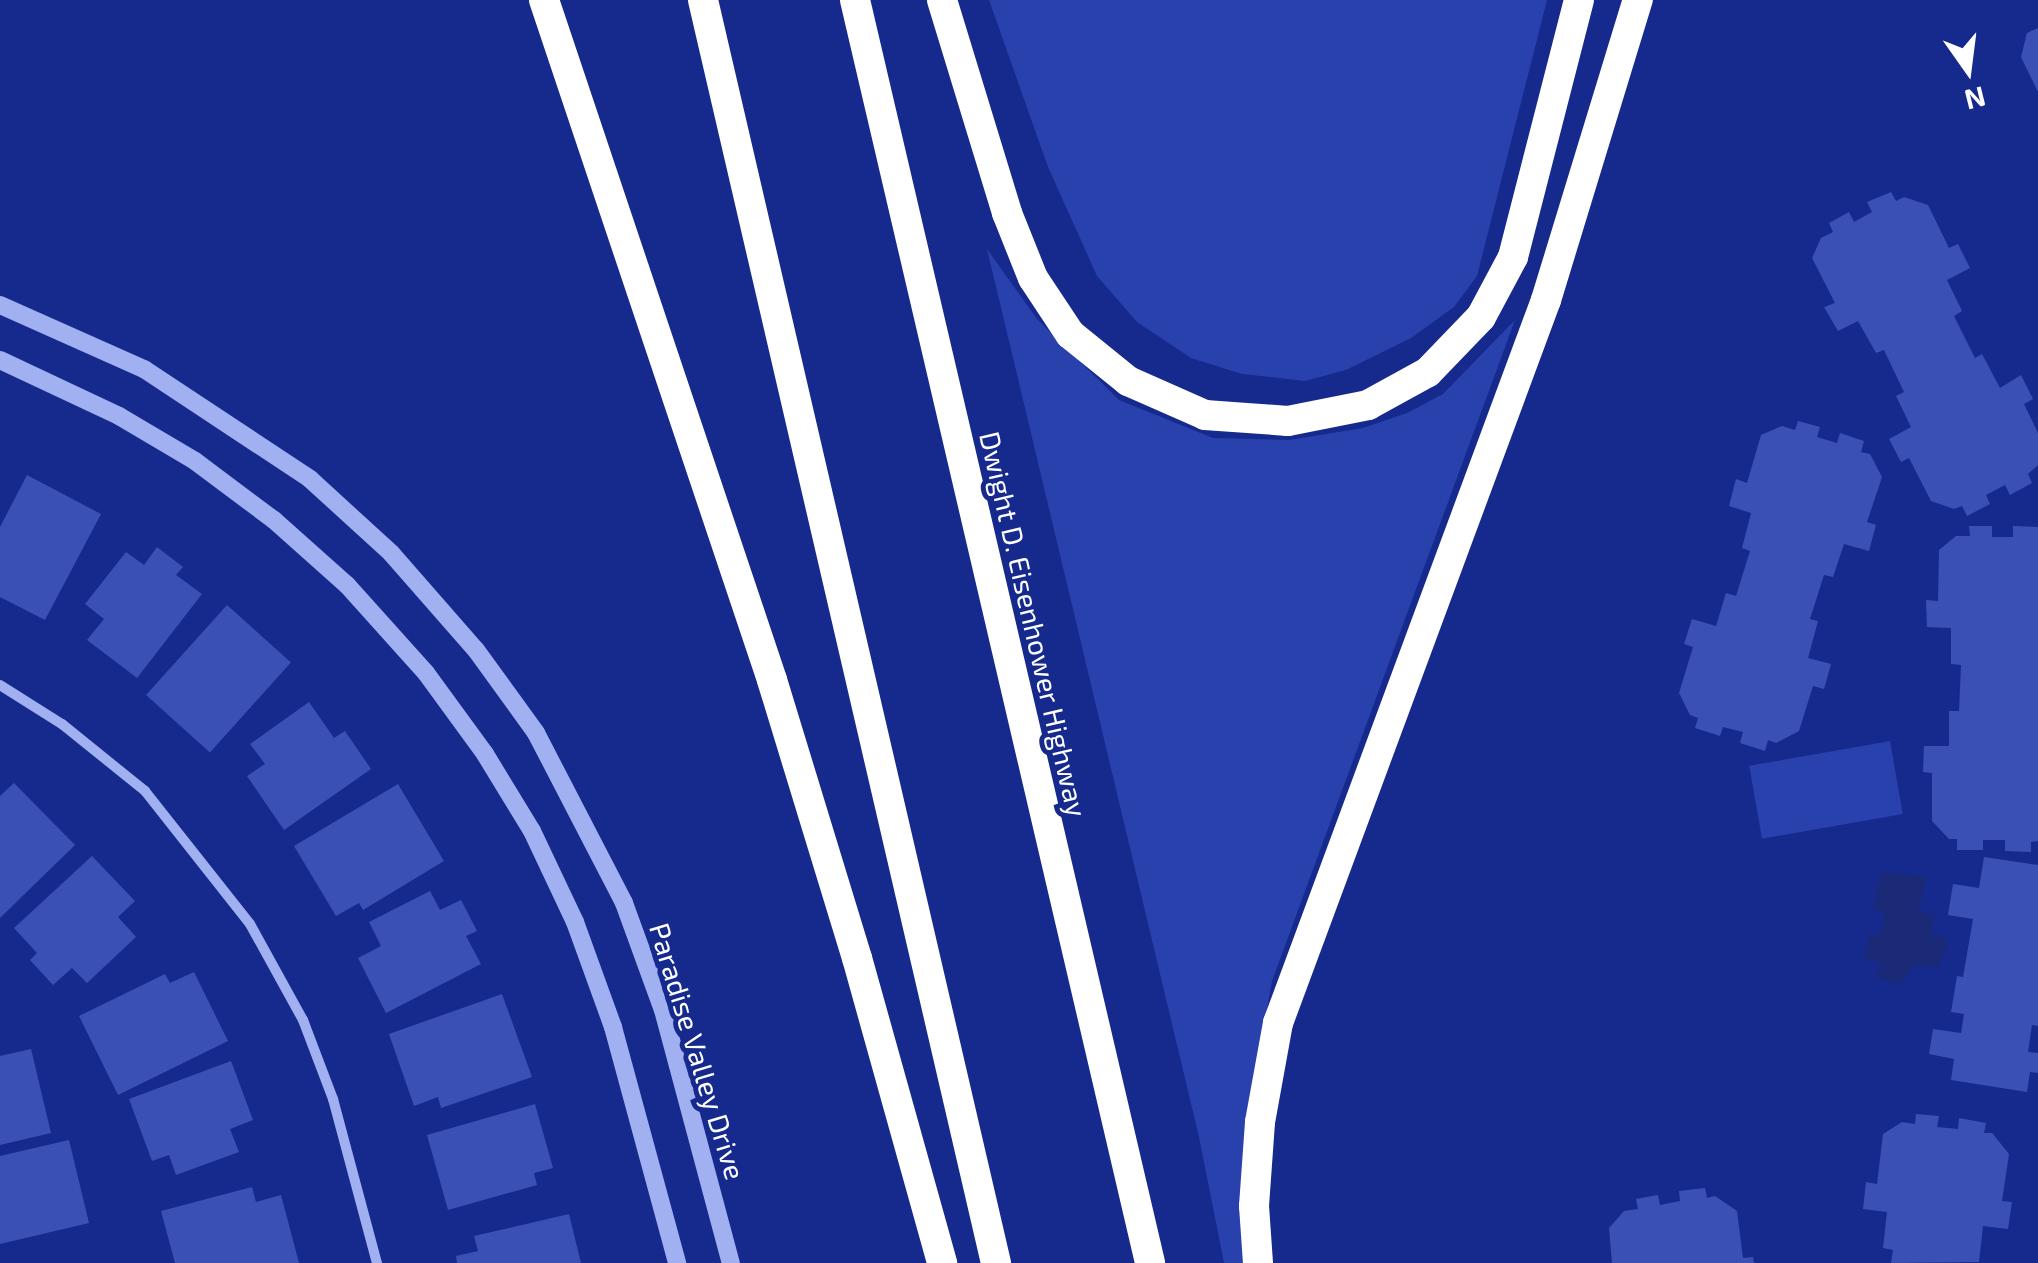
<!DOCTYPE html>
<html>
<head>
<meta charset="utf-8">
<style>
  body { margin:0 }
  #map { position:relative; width:2038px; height:1263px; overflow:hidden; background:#162a8e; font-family:"Exo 2",sans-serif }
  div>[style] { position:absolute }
  .green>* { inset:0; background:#2841ad; transform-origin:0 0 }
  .water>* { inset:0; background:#1b2a76 }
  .building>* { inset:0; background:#3a50b5; transform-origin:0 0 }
  .minor>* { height:10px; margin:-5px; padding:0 5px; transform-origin:5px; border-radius:5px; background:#a1b0f0 }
  .tertiary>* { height:18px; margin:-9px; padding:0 9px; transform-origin:9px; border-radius:9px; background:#a1b0f0 }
  .motorway>* { height:30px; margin:-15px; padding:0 15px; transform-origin:15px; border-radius:15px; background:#fff }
  span { translate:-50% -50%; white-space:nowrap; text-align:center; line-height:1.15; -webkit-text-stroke:10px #162a8e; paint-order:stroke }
  .street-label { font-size:28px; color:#fff }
  .north { position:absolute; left:1918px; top:20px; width:100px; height:100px; -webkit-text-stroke:8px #162a8e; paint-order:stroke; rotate:166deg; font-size:28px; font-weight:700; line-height:40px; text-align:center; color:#fff }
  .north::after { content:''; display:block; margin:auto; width:35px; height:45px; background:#fff; clip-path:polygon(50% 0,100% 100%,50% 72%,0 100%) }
</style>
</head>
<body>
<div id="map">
  <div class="green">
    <i style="clip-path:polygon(989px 0,1547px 0,1477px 276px,1454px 307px,1411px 338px,1346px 370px,1305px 381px,1242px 374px,1191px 358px,1137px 322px,1097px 276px,1048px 167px)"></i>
    <i style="clip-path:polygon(987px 249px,1037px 319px,1119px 400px,1213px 438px,1289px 440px,1363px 428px,1407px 413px,1443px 394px,1515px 320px,1272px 981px,1244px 1139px,1246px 1263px,1224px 1263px,1199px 1137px)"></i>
    <i style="left:1890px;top:741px;width:74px;height:143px;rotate:80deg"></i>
  </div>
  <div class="water">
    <i style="clip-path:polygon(1881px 872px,1926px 876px,1919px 912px,1934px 915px,1930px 933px,1942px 936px,1948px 943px,1938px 968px,1914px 965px,1901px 983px,1877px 978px,1880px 962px,1864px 960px,1869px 934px,1880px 936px,1884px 913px,1874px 908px)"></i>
  </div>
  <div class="building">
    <i style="clip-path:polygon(2038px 28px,2038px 92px,2021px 57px,2027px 33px)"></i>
    <i style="clip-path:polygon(1891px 192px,1896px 201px,1904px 197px,1928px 205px,1949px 248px,1958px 244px,1970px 268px,1947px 280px,1962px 311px,1954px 316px,1975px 358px,1982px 354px,2000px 388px,2021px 375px,2033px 399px,2024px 404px,2038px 433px,2038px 465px,2028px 474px,2032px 483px,2010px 495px,2005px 485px,1986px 495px,1990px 504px,1967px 516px,1962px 506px,1954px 509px,1931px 501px,1909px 458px,1901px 462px,1889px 439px,1911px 427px,1896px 396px,1904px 392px,1884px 350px,1876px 353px,1858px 321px,1838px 331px,1824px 307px,1835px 303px,1812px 258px,1821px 238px,1833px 232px,1829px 223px,1849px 212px,1854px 222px,1872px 212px,1867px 202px)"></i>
    <i style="clip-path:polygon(1798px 421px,1820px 427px,1817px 437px,1837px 443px,1840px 433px,1864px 441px,1861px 452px,1870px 454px,1882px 477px,1867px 522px,1876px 525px,1869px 551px,1844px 544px,1833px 577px,1824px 575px,1810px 619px,1818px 621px,1808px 658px,1831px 664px,1824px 689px,1813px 686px,1799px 731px,1776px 743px,1768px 740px,1765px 751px,1740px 743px,1743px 732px,1723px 727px,1720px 736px,1695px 728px,1698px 718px,1690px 715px,1679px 693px,1693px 647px,1684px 644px,1692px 619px,1716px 626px,1726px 593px,1736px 596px,1750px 551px,1742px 548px,1751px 513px,1729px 506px,1736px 479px,1747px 483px,1761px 435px,1782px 426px,1795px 430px)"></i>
    <i style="clip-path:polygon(27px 475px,101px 514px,45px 620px,0 597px,0 527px)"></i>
    <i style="clip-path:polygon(1969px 526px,1992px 526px,1992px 537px,2013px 537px,2013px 526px,2038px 527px,2038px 841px,2031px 842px,2031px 852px,2005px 851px,2005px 840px,1983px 840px,1983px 850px,1957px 850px,1957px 839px,1949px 839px,1932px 821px,1932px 773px,1923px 772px,1924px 746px,1949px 746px,1949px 711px,1959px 711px,1961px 665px,1951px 664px,1951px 628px,1927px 627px,1926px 600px,1938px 601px,1939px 550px,1956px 536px,1970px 536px)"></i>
    <i style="clip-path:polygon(157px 547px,183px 567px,176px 575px,202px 594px,137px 678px,87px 640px,104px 619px,85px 604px,126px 552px,144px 565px)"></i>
    <i style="left:227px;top:605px;width:86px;height:121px;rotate:42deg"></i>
    <i style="clip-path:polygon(309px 702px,334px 738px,345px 731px,371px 769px,284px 830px,247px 776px,265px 764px,250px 744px)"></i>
    <i style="clip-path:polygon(14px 783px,75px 845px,0 918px,0 796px)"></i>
    <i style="clip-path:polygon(398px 784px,444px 861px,363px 910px,359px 903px,336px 916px,294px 846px)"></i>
    <i style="clip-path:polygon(92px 856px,135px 901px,118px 917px,136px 937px,87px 983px,72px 968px,53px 985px,30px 960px,37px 953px,14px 928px)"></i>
    <i style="clip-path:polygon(1984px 857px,2038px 865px,2038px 1026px,2032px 1025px,2028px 1052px,2038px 1053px,2038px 1073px,2030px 1072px,2027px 1092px,1951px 1080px,1954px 1059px,1929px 1054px,1933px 1029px,1961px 1033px,1964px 1014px,1951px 1012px,1957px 976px,1963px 977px,1973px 919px,1948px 915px,1953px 884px,1979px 888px)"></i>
    <i style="clip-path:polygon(430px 891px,440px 910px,461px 900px,477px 931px,466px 936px,481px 964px,386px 1013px,358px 958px,381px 946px,369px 922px)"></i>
    <i style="clip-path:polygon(194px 972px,228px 1041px,118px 1095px,79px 1016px,165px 974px,170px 983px)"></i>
    <i style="clip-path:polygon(502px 994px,532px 1077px,441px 1108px,438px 1097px,414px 1106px,389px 1034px)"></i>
    <i style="clip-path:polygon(31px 1049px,51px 1133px,0 1145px,0 1056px)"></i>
    <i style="clip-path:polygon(231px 1061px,253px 1120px,230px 1129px,239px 1152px,176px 1175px,169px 1155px,152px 1161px,129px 1099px)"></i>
    <i style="clip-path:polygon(535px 1104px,553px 1168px,534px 1173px,537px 1185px,448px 1210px,427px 1135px)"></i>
    <i style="clip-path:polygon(1916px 1114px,1939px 1116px,1937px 1127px,1958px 1129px,1959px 1118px,1986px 1123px,1984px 1133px,1992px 1133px,2009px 1154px,2002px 1201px,2012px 1202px,2008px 1229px,1983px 1226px,1979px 1262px,1891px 1263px,1893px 1250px,1883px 1248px,1887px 1212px,1863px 1209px,1866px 1182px,1877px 1184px,1883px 1134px,1902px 1122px,1915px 1124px)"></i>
    <i style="clip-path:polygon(69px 1140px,89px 1223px,0 1244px,0 1156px)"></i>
    <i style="clip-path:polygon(252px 1187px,256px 1202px,281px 1195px,299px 1263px,175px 1263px,161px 1211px)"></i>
    <i style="clip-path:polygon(1705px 1188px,1707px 1198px,1715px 1196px,1737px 1211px,1743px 1258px,1753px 1257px,1754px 1263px,1612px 1263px,1609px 1228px,1624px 1211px,1638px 1209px,1636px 1199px,1658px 1195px,1660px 1205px,1680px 1201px,1679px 1191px)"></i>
    <i style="clip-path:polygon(569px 1214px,581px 1263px,457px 1263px,456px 1256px,478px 1251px,474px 1236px)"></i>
  </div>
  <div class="minor">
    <i style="left:0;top:685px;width:73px;rotate:32.2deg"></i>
    <i style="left:62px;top:724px;width:107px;rotate:38.9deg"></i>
    <i style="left:145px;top:791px;width:169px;rotate:51.7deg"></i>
    <i style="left:250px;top:924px;width:110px;rotate:61.1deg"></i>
    <i style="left:303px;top:1020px;width:85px;rotate:69.2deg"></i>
    <i style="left:333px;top:1099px;width:170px;rotate:75deg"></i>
  </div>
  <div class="tertiary">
    <i style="left:0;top:305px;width:158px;rotate:24deg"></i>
    <i style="left:144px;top:369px;width:199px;rotate:33.5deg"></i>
    <i style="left:310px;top:479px;width:110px;rotate:42.4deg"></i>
    <i style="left:391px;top:553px;width:129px;rotate:48.8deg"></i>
    <i style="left:476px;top:650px;width:102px;rotate:54.1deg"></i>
    <i style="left:536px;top:733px;width:191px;rotate:62.6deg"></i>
    <i style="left:624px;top:903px;width:114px;rotate:70deg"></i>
    <i style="left:663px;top:1010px;width:262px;rotate:75deg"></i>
    <i style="left:0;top:360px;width:132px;rotate:25.2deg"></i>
    <i style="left:119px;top:416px;width:88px;rotate:30.6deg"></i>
    <i style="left:195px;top:461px;width:99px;rotate:36.8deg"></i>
    <i style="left:274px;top:520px;width:98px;rotate:41.7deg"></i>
    <i style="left:347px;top:585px;width:118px;rotate:48.1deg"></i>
    <i style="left:426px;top:673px;width:100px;rotate:53.9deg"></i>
    <i style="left:485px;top:754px;width:90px;rotate:58.6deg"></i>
    <i style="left:532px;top:831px;width:101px;rotate:64.7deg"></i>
    <i style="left:575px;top:922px;width:112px;rotate:70.1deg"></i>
    <i style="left:613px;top:1027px;width:245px;rotate:74.8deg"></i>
  </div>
  <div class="motorway">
    <i style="left:544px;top:0;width:717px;rotate:71.46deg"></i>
    <i style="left:772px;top:680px;width:291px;rotate:73deg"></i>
    <i style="left:857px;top:958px;width:317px;rotate:74.4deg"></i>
    <i style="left:703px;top:0;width:1297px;rotate:76.94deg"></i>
    <i style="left:855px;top:0;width:1297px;rotate:76.85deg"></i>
    <i style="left:942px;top:0;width:223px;rotate:73deg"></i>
    <i style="left:1007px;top:213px;width:70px;rotate:68.2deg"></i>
    <i style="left:1033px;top:278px;width:67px;rotate:56.5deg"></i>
    <i style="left:1070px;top:334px;width:75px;rotate:39deg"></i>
    <i style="left:1128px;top:381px;width:84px;rotate:23.8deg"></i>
    <i style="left:1205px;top:415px;width:83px;rotate:4.1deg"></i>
    <i style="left:1288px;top:421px;width:82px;rotate:-11.3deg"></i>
    <i style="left:1368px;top:405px;width:68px;rotate:-28.8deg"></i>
    <i style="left:1428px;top:372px;width:76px;rotate:-46.1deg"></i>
    <i style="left:1481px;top:317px;width:68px;rotate:-61.9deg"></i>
    <i style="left:1513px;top:257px;width:265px;rotate:-75.6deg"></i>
    <i style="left:1258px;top:1263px;width:57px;rotate:-94deg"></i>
    <i style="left:1254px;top:1206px;width:84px;rotate:-85.9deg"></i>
    <i style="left:1260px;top:1122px;width:101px;rotate:-79.7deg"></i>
    <i style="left:1278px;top:1023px;width:771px;rotate:-69.66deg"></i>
    <i style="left:1546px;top:300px;width:314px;rotate:-73deg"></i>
  </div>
  <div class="street-label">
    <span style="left:1034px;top:624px;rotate:77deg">Dwight D. Eisenhower Highway</span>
    <span style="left:698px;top:1051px;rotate:73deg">Paradise Valley Drive</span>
  </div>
  <div class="north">N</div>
</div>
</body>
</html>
